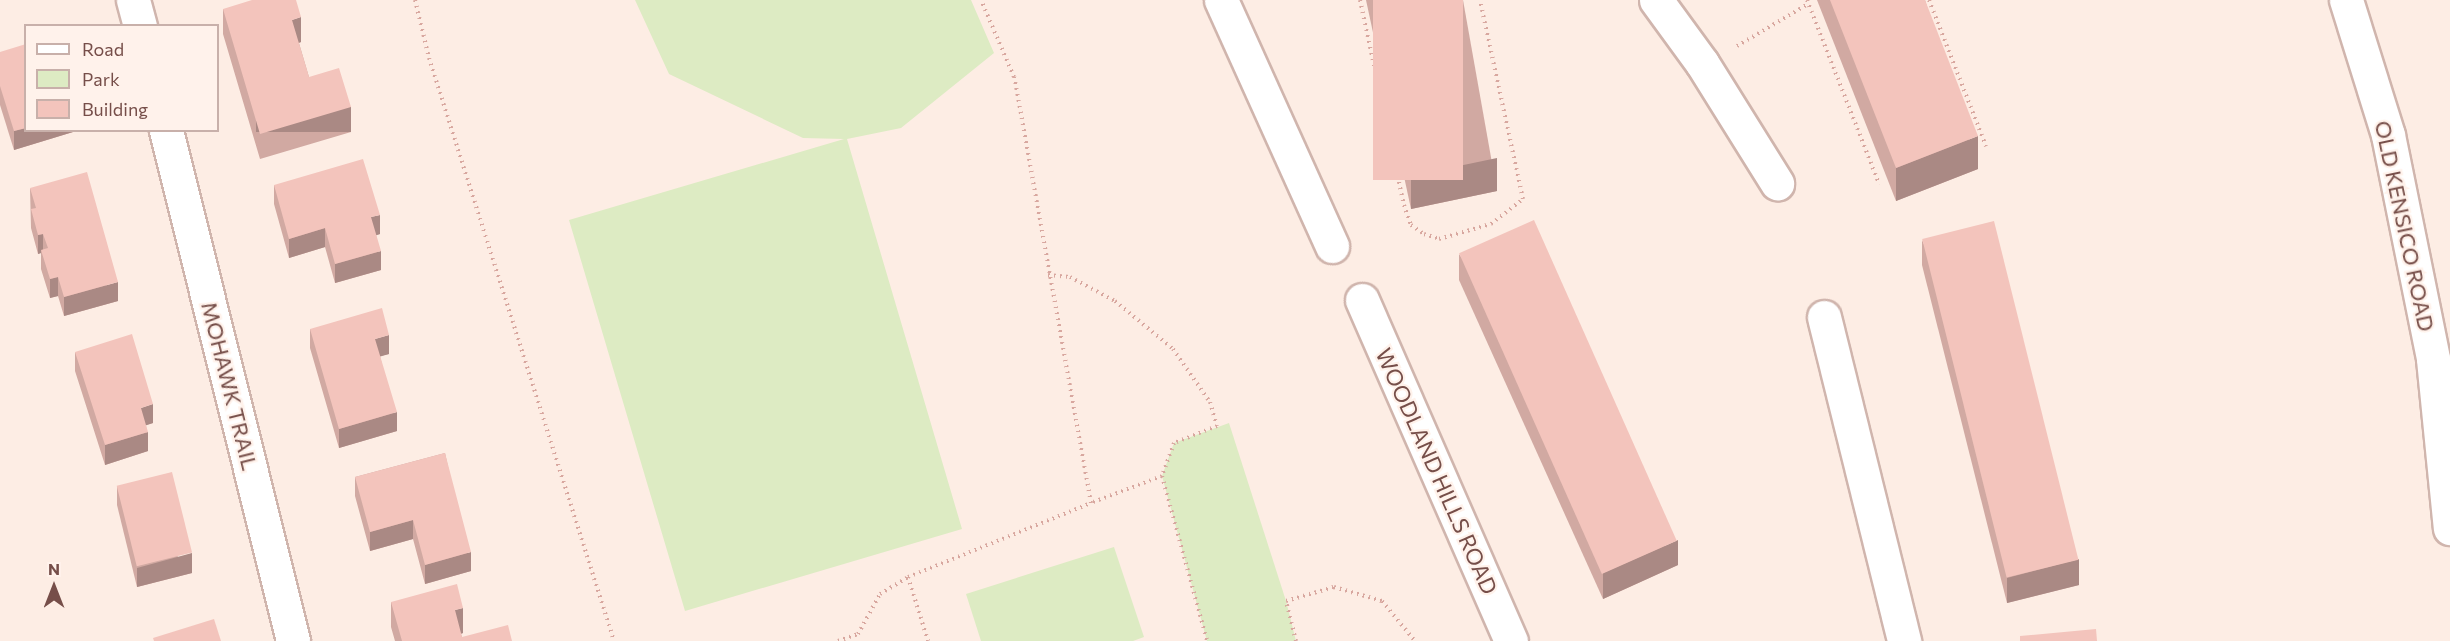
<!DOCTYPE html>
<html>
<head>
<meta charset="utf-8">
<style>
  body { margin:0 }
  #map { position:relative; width:2450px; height:641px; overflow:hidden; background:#fdede4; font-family:Commissioner,sans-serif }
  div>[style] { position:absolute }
  .green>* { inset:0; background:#ddebc3 }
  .path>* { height:4px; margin-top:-2px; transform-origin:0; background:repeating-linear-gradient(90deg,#d8a79f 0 1.5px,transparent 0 6px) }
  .roads { filter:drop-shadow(2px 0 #d0b5ad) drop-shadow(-2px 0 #d0b5ad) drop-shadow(0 2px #d0b5ad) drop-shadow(0 -2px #d0b5ad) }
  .minor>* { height:33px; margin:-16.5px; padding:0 16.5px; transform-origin:16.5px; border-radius:16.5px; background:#fff }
  .wall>* { inset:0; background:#d1a9a2 }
  .shaded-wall>* { inset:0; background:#aa8984; transform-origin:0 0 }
  .building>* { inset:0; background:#f3c4bc; transform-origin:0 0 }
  span { translate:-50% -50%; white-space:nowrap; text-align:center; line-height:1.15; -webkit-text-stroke:4.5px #fff2eb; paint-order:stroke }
  .street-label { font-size:22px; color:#764e49 }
  .legend { position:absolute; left:24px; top:24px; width:195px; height:108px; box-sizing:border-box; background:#fff2eb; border:2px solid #c8b0aa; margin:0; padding:8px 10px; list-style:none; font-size:18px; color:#764e49 }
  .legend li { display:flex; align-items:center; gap:12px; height:30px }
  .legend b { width:30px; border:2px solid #c8b0aa }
  .north { position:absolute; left:24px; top:557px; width:60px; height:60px; -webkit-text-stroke:4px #fff2eb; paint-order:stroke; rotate:0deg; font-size:16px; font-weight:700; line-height:24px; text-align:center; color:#764e49 }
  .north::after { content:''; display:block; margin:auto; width:21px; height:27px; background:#764e49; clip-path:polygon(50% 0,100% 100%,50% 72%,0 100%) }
</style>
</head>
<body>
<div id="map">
  <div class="green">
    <i style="clip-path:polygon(635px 0,971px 0,994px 53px,901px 128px,847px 139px,962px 529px,685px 611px,569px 220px,844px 139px,803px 138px,669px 74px)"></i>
    <i style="clip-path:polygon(1229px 423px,1286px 601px,1296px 641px,1207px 641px,1162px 476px,1174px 443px)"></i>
    <i style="clip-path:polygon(1114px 547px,1144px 637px,1133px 641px,981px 641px,966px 594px)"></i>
  </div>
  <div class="path">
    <i style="left:415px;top:0;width:60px;rotate:76.4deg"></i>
    <i style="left:429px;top:58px;width:612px;rotate:72.39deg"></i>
    <i style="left:1360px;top:0;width:210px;rotate:77.9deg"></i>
    <i style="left:1404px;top:205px;width:21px;rotate:71deg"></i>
    <i style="left:1411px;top:225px;width:16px;rotate:35deg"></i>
    <i style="left:1424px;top:234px;width:16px;rotate:18deg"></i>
    <i style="left:1439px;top:239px;width:54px;rotate:-16.1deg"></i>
    <i style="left:1491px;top:224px;width:41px;rotate:-38deg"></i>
    <i style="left:1523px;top:199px;width:204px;rotate:-102.2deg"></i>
    <i style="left:1807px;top:0;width:198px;rotate:68.6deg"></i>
    <i style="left:1929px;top:0;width:157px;rotate:68.7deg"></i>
    <i style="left:1737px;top:46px;width:82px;rotate:-30.6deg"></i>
    <i style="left:1048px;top:275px;width:22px;rotate:5deg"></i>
    <i style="left:1070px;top:277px;width:51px;rotate:28.1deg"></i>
    <i style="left:1115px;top:301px;width:75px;rotate:39.6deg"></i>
    <i style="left:1173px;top:349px;width:65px;rotate:55.1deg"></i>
    <i style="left:1210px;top:402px;width:25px;rotate:74deg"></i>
    <i style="left:1217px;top:426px;width:46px;rotate:158.4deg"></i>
    <i style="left:1174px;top:443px;width:35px;rotate:110deg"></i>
    <i style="left:1162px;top:476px;width:76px;rotate:159.2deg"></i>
    <i style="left:1162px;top:476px;width:171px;rotate:74.7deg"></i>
    <i style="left:908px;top:577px;width:67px;rotate:72.6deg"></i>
    <i style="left:838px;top:641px;width:21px;rotate:-19deg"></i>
    <i style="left:858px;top:634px;width:46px;rotate:-61.2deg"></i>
    <i style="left:880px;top:594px;width:33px;rotate:-31deg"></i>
    <i style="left:908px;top:577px;width:197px;rotate:-22deg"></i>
    <i style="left:1091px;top:503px;width:433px;rotate:-100.2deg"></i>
    <i style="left:1014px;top:77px;width:84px;rotate:-113.2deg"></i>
    <i style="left:1296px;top:641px;width:41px;rotate:-104deg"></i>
    <i style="left:1286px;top:601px;width:50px;rotate:-16.3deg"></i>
    <i style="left:1334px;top:587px;width:50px;rotate:16.3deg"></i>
    <i style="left:1382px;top:601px;width:52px;rotate:50.5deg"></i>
  </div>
  <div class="roads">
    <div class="minor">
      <i style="left:133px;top:0;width:27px;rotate:75deg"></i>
      <i style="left:1221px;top:0;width:270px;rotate:65.7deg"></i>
      <i style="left:1656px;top:0;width:78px;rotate:53.9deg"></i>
      <i style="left:1702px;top:63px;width:142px;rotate:58deg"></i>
      <i style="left:2346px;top:0;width:141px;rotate:72.7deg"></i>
      <i style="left:2388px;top:135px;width:228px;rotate:78.6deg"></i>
      <i style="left:2433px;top:359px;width:170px;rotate:84.3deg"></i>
      <i style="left:166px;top:130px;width:527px;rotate:76.04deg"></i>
      <i style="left:1362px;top:300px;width:372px;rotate:66.4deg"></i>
      <i style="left:1824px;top:317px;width:334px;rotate:76.1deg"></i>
    </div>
  </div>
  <div class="wall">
    <i style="clip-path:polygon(1366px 0,1463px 0,1497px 191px,1411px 209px)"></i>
    <i style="clip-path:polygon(1817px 0,1925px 0,1978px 169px,1896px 201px)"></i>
    <i style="clip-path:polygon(223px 9px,301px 42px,299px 43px,309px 77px,351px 132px,260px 159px,223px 34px)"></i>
    <i style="clip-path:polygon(0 52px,73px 130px,73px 132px,14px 150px,0 105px)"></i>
    <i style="clip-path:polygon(274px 185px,380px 234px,376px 235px,381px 270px,335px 283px,325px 247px,289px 258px,274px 204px)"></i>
    <i style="clip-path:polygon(30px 188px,118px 301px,64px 316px,58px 296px,50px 298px,41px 269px,41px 253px,38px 254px,31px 228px)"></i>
    <i style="clip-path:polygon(1922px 240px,2079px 585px,2007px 603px,1922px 265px)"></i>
    <i style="clip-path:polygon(1459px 254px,1678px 565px,1603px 599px,1459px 280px)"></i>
    <i style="clip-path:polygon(310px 329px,389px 354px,380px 356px,397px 431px,339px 448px,310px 348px)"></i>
    <i style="clip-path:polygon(75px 352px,153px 423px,146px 425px,148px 451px,105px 465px,75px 371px)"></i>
    <i style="clip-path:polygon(445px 453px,471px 571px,425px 584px,413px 539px,370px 551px,355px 496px,355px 477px)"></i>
    <i style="clip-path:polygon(117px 486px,192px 573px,137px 587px,117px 505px)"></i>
    <i style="clip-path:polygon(391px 602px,463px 633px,461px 634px,462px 637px,512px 641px,395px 641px,391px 627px)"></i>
  </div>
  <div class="shaded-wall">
    <i style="clip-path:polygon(301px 17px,301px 42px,292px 45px,292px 20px)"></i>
    <i style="left:351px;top:107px;width:25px;height:95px;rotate:90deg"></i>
    <i style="clip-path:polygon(26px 128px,26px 130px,73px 130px,73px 132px,14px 150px,14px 131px)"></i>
    <i style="clip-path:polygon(1978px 136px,1978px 169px,1896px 201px,1896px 168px)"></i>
    <i style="clip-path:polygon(1497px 158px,1497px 191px,1411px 209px,1411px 176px)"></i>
    <i style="clip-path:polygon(380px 215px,380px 234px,371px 237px,371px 217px)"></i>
    <i style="clip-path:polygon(325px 228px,325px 247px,289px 258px,289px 239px)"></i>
    <i style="clip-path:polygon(43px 234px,43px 253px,41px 250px,41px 253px,38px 254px,38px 235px)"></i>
    <i style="clip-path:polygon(381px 251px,381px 270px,335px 283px,335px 264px)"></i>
    <i style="clip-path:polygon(58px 277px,58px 296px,50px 298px,50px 279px)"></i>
    <i style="clip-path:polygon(118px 282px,118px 301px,64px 316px,64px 297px)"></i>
    <i style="clip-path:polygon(389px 335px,389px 354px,375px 358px,375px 339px)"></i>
    <i style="clip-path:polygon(153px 404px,153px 423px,141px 427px,141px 408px)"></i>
    <i style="clip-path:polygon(397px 412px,397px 431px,339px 448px,339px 429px)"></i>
    <i style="clip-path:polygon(148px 432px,148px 451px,105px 465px,105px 445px)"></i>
    <i style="clip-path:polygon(413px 520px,413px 539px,370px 551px,370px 532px)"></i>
    <i style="clip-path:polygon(1678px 540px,1678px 565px,1603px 599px,1603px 573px)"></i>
    <i style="clip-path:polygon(471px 552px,471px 571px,425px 584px,425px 565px)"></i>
    <i style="clip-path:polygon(192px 553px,192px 573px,137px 587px,137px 568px)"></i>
    <i style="clip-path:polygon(2079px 559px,2079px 585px,2007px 603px,2007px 578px)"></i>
    <i style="clip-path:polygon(463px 608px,463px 633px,455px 635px,455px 610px)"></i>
  </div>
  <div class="building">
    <i style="clip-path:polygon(252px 0,296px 0,301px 17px,292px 20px,309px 77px,339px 68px,351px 107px,260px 134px,223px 9px)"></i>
    <i style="left:1373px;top:0;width:90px;height:180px"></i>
    <i style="clip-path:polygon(1830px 0,1925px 0,1978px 136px,1896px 168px)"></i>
    <i style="clip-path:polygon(26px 44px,26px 128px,14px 131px,0 86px,0 52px)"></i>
    <i style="clip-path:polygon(363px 159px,380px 215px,371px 217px,381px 251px,335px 264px,325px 228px,289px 239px,274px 185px)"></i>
    <i style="clip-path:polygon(87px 172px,118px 282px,64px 297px,58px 277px,50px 279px,41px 250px,48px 248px,43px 234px,38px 235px,31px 209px,36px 208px,30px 188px)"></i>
    <i style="left:1534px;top:220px;width:351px;height:82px;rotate:66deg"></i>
    <i style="left:1994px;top:221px;width:349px;height:74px;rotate:76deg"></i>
    <i style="clip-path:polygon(382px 308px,389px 335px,375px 339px,397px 412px,339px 429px,310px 329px)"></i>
    <i style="clip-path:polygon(132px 334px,153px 404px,141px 408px,148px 432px,105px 445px,75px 352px)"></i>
    <i style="clip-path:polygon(445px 453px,471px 552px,425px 565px,413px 520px,370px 532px,355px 477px)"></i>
    <i style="left:172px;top:472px;width:83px;height:57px;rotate:76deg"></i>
    <i style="clip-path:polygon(457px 584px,463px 608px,455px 610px,462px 637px,508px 625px,512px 641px,402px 641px,391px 602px)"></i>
    <i style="clip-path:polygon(214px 619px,221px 641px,154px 641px,153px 638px)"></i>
    <i style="clip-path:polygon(2096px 629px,2097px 641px,2020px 641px,2020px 636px)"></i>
  </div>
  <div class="street-label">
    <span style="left:2405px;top:226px;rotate:78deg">OLD KENSICO ROAD</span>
    <span style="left:230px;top:386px;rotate:76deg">MOHAWK TRAIL</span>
    <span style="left:1437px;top:471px;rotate:66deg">WOODLAND HILLS ROAD</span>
  </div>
  <ul class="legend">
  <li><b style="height:8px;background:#fff"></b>Road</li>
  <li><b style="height:16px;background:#ddebc3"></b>Park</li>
  <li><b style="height:16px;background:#f3c4bc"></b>Building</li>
  </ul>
  <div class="north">N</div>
</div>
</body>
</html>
